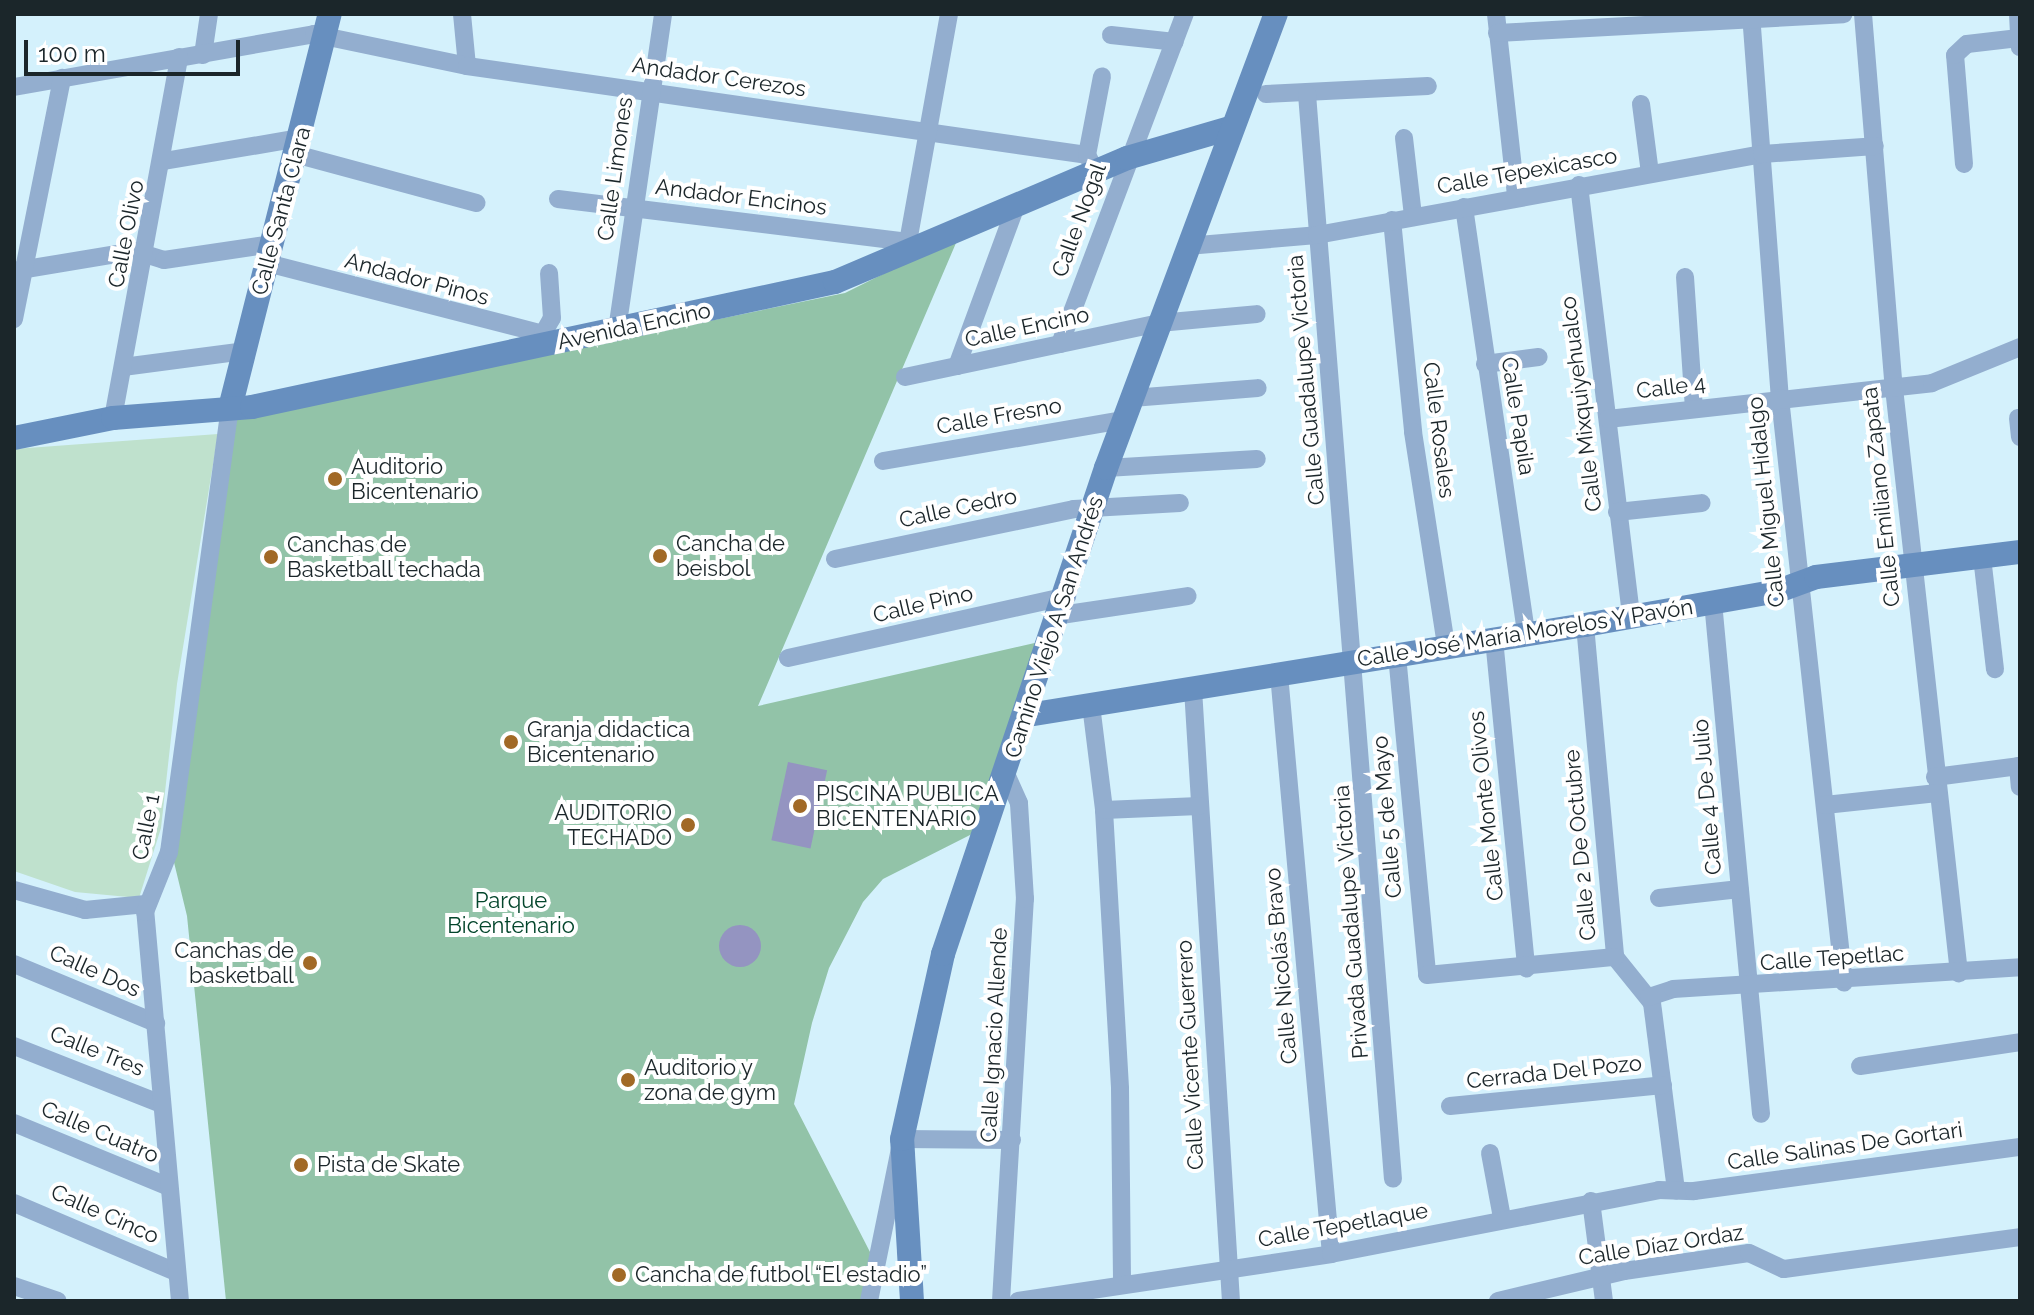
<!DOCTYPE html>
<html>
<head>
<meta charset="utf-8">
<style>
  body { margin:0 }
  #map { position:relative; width:2034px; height:1315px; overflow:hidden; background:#d4f1fc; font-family:Raleway,sans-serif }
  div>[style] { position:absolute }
  .green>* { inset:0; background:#bfe1cd }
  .forest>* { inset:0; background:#92c3a8 }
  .water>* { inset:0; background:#9494c1; transform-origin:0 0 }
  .round { border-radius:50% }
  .street>* { height:18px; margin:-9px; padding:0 9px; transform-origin:9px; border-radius:9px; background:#93aecf }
  .secondary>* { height:24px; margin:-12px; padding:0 12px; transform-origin:12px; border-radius:12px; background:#678fbf }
  .dots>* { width:22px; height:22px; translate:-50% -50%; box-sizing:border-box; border:4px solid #fff; border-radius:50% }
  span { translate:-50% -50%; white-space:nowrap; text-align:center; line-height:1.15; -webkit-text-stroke:8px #fff; paint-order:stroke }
  .street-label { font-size:22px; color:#1b262a }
  .poi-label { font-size:22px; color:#1b262a }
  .left { translate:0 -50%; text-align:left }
  .right { translate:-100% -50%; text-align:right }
  .park-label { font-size:22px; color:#03452b }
  .frame { position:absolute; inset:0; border:16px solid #1b262a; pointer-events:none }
  .scale { position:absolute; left:24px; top:40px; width:216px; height:36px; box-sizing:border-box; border:4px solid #1b262a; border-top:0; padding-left:10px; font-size:24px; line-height:28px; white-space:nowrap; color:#1b262a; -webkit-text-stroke:6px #fff; paint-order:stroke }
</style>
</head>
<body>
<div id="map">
  <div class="green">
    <i style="clip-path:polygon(218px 434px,177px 684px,161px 828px,139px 898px,75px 892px,14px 871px,14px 449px)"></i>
  </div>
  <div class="forest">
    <i style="clip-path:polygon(959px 236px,758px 706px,1039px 642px,974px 833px,883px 879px,863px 902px,829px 968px,812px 1023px,794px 1104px,870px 1252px,867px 1301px,226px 1301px,187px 916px,172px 854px,236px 418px,845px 293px)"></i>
  </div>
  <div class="water">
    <i style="left:788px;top:762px;width:40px;height:80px;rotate:12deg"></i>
    <i class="round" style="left:719px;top:925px;width:42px;height:42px"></i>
  </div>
  <div class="street">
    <i style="left:462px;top:14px;width:52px;rotate:84.5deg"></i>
    <i style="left:1496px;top:14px;width:183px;rotate:83.7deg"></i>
    <i style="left:1751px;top:14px;width:385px;rotate:85.7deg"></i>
    <i style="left:1780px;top:398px;width:588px;rotate:83.76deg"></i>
    <i style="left:1863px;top:14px;width:375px;rotate:85.3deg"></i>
    <i style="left:1894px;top:388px;width:589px;rotate:83.66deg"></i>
    <i style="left:2018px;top:14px;width:33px;rotate:87deg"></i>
    <i style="left:1497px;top:33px;width:347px;rotate:-3.1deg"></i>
    <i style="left:1111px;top:35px;width:64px;rotate:6.2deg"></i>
    <i style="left:203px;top:55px;width:41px;rotate:-81.7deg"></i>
    <i style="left:14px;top:87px;width:305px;rotate:-10deg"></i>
    <i style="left:314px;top:34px;width:156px;rotate:11.8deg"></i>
    <i style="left:467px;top:66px;width:626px;rotate:8.17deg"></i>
    <i style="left:1087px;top:155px;width:19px;rotate:62deg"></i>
    <i style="left:1266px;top:94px;width:162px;rotate:-2.8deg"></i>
    <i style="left:1307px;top:94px;width:1088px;rotate:85.47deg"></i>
    <i style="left:1641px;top:104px;width:70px;rotate:82.6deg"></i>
    <i style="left:1404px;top:138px;width:79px;rotate:83.4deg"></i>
    <i style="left:295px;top:154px;width:188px;rotate:15.1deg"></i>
    <i style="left:1087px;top:155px;width:80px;rotate:-79.2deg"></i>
    <i style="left:164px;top:161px;width:138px;rotate:-9.6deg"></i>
    <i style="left:1964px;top:164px;width:109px;rotate:-94.7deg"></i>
    <i style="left:1955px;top:55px;width:16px;rotate:-43deg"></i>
    <i style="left:1967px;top:44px;width:52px;rotate:-6.6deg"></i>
    <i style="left:1579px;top:185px;width:435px;rotate:83.1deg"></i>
    <i style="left:558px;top:199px;width:353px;rotate:7deg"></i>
    <i style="left:908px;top:242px;width:11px;rotate:100deg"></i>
    <i style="left:1464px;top:207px;width:430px;rotate:81.7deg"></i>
    <i style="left:1392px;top:220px;width:213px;rotate:84.3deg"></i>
    <i style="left:1413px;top:432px;width:217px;rotate:81.2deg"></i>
    <i style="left:908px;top:242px;width:232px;rotate:-79.8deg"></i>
    <i style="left:1187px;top:246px;width:130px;rotate:-4.8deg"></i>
    <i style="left:1317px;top:235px;width:452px;rotate:-10.3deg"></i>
    <i style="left:1762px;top:154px;width:113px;rotate:-4deg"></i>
    <i style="left:267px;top:263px;width:285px;rotate:14.4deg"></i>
    <i style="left:543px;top:334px;width:12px;rotate:104deg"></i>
    <i style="left:14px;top:271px;width:123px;rotate:-9.4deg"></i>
    <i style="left:135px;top:251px;width:30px;rotate:17deg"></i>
    <i style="left:164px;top:260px;width:109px;rotate:-8.4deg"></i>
    <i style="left:1685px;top:277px;width:131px;rotate:86.1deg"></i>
    <i style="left:14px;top:319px;width:246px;rotate:-78.7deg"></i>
    <i style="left:617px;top:330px;width:319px;rotate:-81.7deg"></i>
    <i style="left:543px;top:334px;width:18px;rotate:-61deg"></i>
    <i style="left:552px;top:318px;width:45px;rotate:-93.8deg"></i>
    <i style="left:1060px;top:344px;width:353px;rotate:-69.3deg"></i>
    <i style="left:1485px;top:364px;width:54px;rotate:-7.4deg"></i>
    <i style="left:957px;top:366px;width:171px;rotate:-69.8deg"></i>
    <i style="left:123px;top:367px;width:122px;rotate:-7.5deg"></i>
    <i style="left:905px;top:377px;width:260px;rotate:-12deg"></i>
    <i style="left:1159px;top:323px;width:98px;rotate:-5.2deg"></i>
    <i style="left:1132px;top:398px;width:126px;rotate:-4.5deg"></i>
    <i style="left:113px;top:418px;width:367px;rotate:-79.6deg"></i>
    <i style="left:2018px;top:418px;width:19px;rotate:84deg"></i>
    <i style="left:1608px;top:419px;width:326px;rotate:-6.3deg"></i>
    <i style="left:1932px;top:383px;width:95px;rotate:-22.2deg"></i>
    <i style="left:883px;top:461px;width:244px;rotate:-9.7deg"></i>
    <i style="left:1106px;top:468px;width:151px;rotate:-3.4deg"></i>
    <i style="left:1617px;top:512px;width:85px;rotate:-6deg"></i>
    <i style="left:1982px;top:557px;width:113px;rotate:83.4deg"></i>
    <i style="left:835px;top:559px;width:244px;rotate:-11.8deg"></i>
    <i style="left:1074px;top:509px;width:106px;rotate:-3.2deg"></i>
    <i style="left:1713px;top:602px;width:514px;rotate:84.64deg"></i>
    <i style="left:1061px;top:615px;width:128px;rotate:-8.5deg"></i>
    <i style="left:1585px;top:625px;width:333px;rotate:84.8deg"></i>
    <i style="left:1615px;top:957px;width:59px;rotate:51.2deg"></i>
    <i style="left:1652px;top:1003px;width:189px;rotate:82.7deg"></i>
    <i style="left:1494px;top:639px;width:331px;rotate:84.4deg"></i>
    <i style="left:1397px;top:655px;width:321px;rotate:84.6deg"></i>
    <i style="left:1427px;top:975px;width:189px;rotate:-5.5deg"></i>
    <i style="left:788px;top:658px;width:286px;rotate:-12.5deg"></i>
    <i style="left:1279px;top:674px;width:582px;rotate:84.88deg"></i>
    <i style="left:1193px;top:689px;width:613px;rotate:86.45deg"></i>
    <i style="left:1091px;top:705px;width:106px;rotate:82.9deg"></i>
    <i style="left:1104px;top:810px;width:279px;rotate:86.7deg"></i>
    <i style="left:1120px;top:1089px;width:196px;rotate:89.4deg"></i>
    <i style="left:2018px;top:766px;width:21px;rotate:85deg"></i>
    <i style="left:1935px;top:777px;width:86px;rotate:-7.4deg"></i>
    <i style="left:1825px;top:805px;width:113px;rotate:-6.1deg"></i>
    <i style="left:1104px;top:810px;width:95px;rotate:-2.4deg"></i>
    <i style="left:14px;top:890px;width:74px;rotate:15.7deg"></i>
    <i style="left:85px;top:910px;width:61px;rotate:-5.6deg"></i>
    <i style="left:1659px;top:898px;width:81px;rotate:-6.4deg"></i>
    <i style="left:14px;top:964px;width:154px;rotate:22.6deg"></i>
    <i style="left:1649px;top:997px;width:25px;rotate:-18deg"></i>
    <i style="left:1673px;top:989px;width:348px;rotate:-3.6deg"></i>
    <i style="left:14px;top:1046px;width:158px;rotate:21.5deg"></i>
    <i style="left:1860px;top:1066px;width:162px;rotate:-8.5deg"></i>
    <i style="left:1450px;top:1106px;width:214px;rotate:-5.6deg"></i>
    <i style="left:14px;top:1123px;width:165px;rotate:22.4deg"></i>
    <i style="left:1490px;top:1153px;width:66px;rotate:79.5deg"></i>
    <i style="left:1591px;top:1201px;width:101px;rotate:82.6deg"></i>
    <i style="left:14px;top:1203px;width:176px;rotate:23.1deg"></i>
    <i style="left:14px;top:1286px;width:46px;rotate:18.8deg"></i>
    <i style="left:180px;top:1301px;width:391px;rotate:-95.1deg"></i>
    <i style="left:145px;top:912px;width:65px;rotate:-68.2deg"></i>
    <i style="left:169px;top:852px;width:448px;rotate:-82.2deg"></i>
    <i style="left:869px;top:1301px;width:165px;rotate:-78.5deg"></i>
    <i style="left:902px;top:1139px;width:110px;rotate:0.5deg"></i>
    <i style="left:1001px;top:1301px;width:403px;rotate:-86.6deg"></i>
    <i style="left:1025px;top:899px;width:96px;rotate:-93.6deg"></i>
    <i style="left:1019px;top:803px;width:32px;rotate:-114deg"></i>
    <i style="left:1018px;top:1301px;width:317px;rotate:-8.5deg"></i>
    <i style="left:1331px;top:1254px;width:334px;rotate:-11deg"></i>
    <i style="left:1659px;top:1190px;width:35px;rotate:2deg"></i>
    <i style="left:1694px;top:1191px;width:329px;rotate:-7.7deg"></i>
    <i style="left:1498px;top:1301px;width:130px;rotate:-13.4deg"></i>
    <i style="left:1624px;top:1271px;width:126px;rotate:-8.2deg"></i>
    <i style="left:1749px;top:1253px;width:38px;rotate:25deg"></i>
    <i style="left:1784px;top:1269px;width:238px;rotate:-7.7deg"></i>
  </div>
  <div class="secondary">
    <i style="left:230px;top:408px;width:406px;rotate:-75.8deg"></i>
    <i style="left:14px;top:438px;width:101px;rotate:-11.4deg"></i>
    <i style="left:113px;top:418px;width:139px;rotate:-4.5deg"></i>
    <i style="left:252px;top:407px;width:596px;rotate:-12.1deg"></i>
    <i style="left:835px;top:282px;width:317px;rotate:-23deg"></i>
    <i style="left:1127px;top:158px;width:107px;rotate:-16.2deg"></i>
    <i style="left:1028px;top:715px;width:564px;rotate:-9.18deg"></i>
    <i style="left:1585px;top:625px;width:196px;rotate:-10deg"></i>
    <i style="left:1778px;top:591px;width:40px;rotate:-20.2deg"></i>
    <i style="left:1816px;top:577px;width:206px;rotate:-7deg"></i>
    <i style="left:912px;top:1301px;width:162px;rotate:-93.5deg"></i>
    <i style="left:902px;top:1139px;width:189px;rotate:-77.5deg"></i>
    <i style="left:943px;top:954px;width:513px;rotate:-71.46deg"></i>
    <i style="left:1106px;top:468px;width:485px;rotate:-69.5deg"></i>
  </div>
  <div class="dots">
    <i style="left:335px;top:479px;background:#a16926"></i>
    <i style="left:660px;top:556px;background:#a16926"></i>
    <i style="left:271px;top:557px;background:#a16926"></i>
    <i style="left:511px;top:742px;background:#a16926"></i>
    <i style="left:800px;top:806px;background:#a16926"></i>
    <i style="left:688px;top:825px;background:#a16926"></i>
    <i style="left:310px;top:963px;background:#a16926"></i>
    <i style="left:628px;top:1080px;background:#a16926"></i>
    <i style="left:301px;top:1165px;background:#a16926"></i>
    <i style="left:619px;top:1275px;background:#a16926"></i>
  </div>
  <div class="street-label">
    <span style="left:719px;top:77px;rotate:8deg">Andador Cerezos</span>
    <span style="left:615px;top:169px;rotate:-82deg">Calle Limones</span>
    <span style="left:1527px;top:171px;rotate:-10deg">Calle Tepexicasco</span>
    <span style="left:741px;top:197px;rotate:7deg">Andador Encinos</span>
    <span style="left:281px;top:211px;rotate:-75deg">Calle Santa Clara</span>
    <span style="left:1079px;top:220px;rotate:-70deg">Calle Nogal</span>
    <span style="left:126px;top:234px;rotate:-79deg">Calle Olivo</span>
    <span style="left:417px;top:279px;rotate:15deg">Andador Pinos</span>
    <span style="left:634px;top:326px;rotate:-12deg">Avenida Encino</span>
    <span style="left:1027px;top:327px;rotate:-12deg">Calle Encino</span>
    <span style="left:1306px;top:380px;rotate:-95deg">Calle Guadalupe Victoria</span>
    <span style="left:1671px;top:387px;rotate:-7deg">Calle 4</span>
    <span style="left:1581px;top:404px;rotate:-97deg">Calle Mixquiyehualco</span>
    <span style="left:999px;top:416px;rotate:-10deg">Calle Fresno</span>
    <span style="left:1518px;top:416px;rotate:81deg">Calle Papila</span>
    <span style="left:1439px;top:430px;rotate:83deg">Calle Rosales</span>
    <span style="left:1881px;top:497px;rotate:-96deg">Calle Emiliano Zapata</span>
    <span style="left:1766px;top:502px;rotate:-96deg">Calle Miguel Hidalgo</span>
    <span style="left:958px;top:508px;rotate:-12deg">Calle Cedro</span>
    <span style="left:923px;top:604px;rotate:-13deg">Calle Pino</span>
    <span style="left:1054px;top:627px;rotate:-72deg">Camino Viejo A San Andrés</span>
    <span style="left:1525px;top:633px;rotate:-9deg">Calle José María Morelos Y Pavón</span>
    <span style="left:1707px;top:797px;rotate:-95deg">Calle 4 De Julio</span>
    <span style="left:1486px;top:806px;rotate:-96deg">Calle Monte Olivos</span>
    <span style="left:1387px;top:817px;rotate:-95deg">Calle 5 de Mayo</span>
    <span style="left:146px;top:827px;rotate:-79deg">Calle 1</span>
    <span style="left:1580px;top:845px;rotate:-95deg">Calle 2 De Octubre</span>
    <span style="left:1351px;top:922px;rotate:-94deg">Privada Guadalupe Victoria</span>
    <span style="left:1832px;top:958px;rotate:-4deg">Calle Tepetlac</span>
    <span style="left:1281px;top:966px;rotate:-95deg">Calle Nicolás Bravo</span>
    <span style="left:95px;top:971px;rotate:24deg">Calle Dos</span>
    <span style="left:994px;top:1035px;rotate:-87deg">Calle Ignacio Allende</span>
    <span style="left:97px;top:1051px;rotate:22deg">Calle Tres</span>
    <span style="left:1190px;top:1055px;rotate:-93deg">Calle Vicente Guerrero</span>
    <span style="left:1554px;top:1072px;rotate:-6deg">Cerrada Del Pozo</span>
    <span style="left:100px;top:1132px;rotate:23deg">Calle Cuatro</span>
    <span style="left:1845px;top:1146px;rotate:-8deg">Calle Salinas De Gortari</span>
    <span style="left:105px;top:1214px;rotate:24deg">Calle Cinco</span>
    <span style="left:1343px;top:1225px;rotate:-10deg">Calle Tepetlaque</span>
    <span style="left:1661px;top:1245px;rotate:-9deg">Calle Díaz Ordaz</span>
  </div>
  <div class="poi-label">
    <span class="left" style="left:351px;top:479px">Auditorio<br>Bicentenario</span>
    <span class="left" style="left:676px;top:556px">Cancha de<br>beisbol</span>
    <span class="left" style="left:287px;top:557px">Canchas de<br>Basketball techada</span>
    <span class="left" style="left:527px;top:742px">Granja didactica<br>Bicentenario</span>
    <span class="left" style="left:816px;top:806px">PISCINA PUBLICA<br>BICENTENARIO</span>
    <span class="right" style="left:672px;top:825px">AUDITORIO<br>TECHADO</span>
    <span class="right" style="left:294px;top:963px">Canchas de<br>basketball</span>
    <span class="left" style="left:644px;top:1080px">Auditorio y<br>zona de gym</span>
    <span class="left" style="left:317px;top:1165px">Pista de Skate</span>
    <span class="left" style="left:635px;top:1275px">Cancha de futbol “El estadio”</span>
  </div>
  <div class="park-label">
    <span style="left:511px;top:913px">Parque<br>Bicentenario</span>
  </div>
  <div class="frame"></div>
  <div class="scale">100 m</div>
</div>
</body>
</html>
